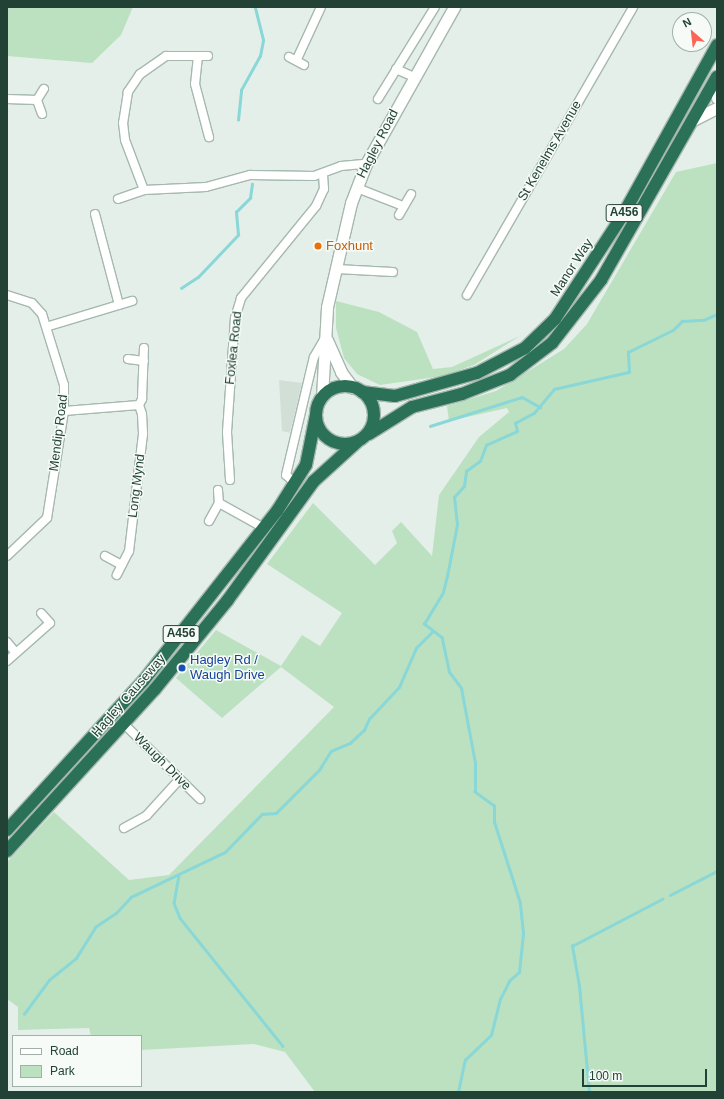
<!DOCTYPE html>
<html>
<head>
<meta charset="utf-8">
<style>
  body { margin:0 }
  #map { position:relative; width:724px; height:1099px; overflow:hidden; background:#e4efe9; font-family:Helvetica,sans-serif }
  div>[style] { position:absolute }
  .built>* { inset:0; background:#d2dfd7 }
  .green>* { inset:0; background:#bce1c0 }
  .stream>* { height:2.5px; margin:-1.25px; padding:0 1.25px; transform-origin:1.25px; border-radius:1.25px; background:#89d7d7 }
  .roads { filter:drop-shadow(1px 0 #a6b8af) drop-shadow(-1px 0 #a6b8af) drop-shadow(0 1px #a6b8af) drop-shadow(0 -1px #a6b8af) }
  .street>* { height:8px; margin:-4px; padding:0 4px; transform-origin:4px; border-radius:4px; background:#fff }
  .secondary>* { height:11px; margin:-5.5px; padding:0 5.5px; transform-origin:5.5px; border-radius:5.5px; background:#fff }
  .highway>* { height:12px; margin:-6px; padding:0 6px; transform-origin:6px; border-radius:6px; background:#2b7158 }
  .highway>.ring { margin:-6px; padding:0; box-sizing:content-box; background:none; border:12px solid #2b7158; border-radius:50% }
  .dots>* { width:11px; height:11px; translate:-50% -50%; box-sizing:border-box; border:2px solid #f6fbf7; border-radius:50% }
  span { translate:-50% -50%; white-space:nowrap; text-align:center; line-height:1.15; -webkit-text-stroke:3px #f6fbf7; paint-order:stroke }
  .shield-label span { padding:1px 3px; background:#f6fbf7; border:1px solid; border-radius:3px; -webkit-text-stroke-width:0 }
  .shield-label { font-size:12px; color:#224235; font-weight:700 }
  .street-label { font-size:13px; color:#224235 }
  .food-label { font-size:13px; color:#c56008 }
  .left { translate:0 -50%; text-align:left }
  .transit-label { font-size:13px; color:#164399 }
  .frame { position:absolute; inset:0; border:8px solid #224235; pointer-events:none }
  .legend { position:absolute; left:12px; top:1035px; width:130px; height:52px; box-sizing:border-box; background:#f6fbf7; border:1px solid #a1b1a9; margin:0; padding:5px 7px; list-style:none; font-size:12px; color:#224235 }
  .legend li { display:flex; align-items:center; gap:8px; height:20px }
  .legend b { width:20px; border:1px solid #a1b1a9 }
  .north { position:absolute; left:672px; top:12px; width:40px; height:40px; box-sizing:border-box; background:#f6fbf7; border:1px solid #a1b1a9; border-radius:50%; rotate:332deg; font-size:11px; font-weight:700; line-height:16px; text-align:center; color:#224235 }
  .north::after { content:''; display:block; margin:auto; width:14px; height:18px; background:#fc6455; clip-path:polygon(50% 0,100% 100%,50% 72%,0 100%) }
  .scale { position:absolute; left:582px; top:1069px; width:125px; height:18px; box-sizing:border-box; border:2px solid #224235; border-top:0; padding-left:5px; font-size:12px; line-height:14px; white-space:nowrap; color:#224235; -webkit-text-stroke:3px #f6fbf7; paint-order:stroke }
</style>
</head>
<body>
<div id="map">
  <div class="built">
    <i style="clip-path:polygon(279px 380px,302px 383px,290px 433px,282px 431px)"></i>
  </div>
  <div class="green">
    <i style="clip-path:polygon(7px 7px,133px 7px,121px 35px,92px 63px,7px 56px)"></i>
    <i style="clip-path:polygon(717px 163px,717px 1092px,315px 1092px,285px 1052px,254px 1044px,141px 1050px,141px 1036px,91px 1036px,89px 1028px,18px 1030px,18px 1007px,7px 999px,7px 862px,54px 812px,129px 880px,169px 875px,334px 707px,281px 667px,222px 718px,176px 678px,216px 630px,281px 666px,302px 635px,320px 646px,342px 613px,267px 564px,313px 503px,375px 565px,397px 543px,392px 531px,401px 522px,432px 556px,439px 495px,479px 437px,509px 412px,507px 408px,449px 421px,447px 406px,496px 391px,564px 349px,587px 324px,676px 172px)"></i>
    <i style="clip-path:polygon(336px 301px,379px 312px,417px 332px,433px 369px,452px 367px,520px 336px,474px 365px,443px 376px,380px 385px,357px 374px,344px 358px,336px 328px)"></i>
  </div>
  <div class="stream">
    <i style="left:238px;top:120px;width:30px;rotate:-84deg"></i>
    <i style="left:241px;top:90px;width:39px;rotate:-61deg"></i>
    <i style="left:260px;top:56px;width:16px;rotate:-79deg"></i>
    <i style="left:263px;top:40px;width:34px;rotate:-104deg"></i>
    <i style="left:181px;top:288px;width:20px;rotate:-33deg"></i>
    <i style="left:198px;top:277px;width:58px;rotate:-46.4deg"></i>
    <i style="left:238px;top:235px;width:23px;rotate:-95deg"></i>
    <i style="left:236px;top:212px;width:20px;rotate:-45deg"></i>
    <i style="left:250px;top:198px;width:14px;rotate:-82deg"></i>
    <i style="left:430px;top:426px;width:96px;rotate:-17.5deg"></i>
    <i style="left:522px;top:397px;width:21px;rotate:29deg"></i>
    <i style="left:179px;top:875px;width:28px;rotate:100deg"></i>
    <i style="left:174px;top:903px;width:16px;rotate:68deg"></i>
    <i style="left:180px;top:918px;width:164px;rotate:51.2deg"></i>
    <i style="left:670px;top:895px;width:53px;rotate:-27.1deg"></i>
    <i style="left:24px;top:1014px;width:42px;rotate:-53.7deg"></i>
    <i style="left:49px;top:980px;width:35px;rotate:-39deg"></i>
    <i style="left:76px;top:958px;width:36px;rotate:-58deg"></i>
    <i style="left:95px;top:927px;width:25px;rotate:-34deg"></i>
    <i style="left:116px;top:913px;width:22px;rotate:-47deg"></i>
    <i style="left:131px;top:897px;width:104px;rotate:-25.6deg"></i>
    <i style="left:225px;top:852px;width:53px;rotate:-45.8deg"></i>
    <i style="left:262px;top:814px;width:14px;rotate:-4deg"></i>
    <i style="left:276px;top:813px;width:61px;rotate:-45deg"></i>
    <i style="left:319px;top:770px;width:22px;rotate:-58deg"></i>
    <i style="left:331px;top:751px;width:21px;rotate:-23deg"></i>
    <i style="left:350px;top:743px;width:19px;rotate:-43deg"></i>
    <i style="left:364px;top:730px;width:12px;rotate:-66deg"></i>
    <i style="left:369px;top:719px;width:44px;rotate:-46.8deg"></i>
    <i style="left:399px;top:687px;width:43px;rotate:-66.4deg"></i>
    <i style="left:416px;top:648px;width:23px;rotate:-45deg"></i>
    <i style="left:458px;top:1092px;width:33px;rotate:-78deg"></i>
    <i style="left:465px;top:1060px;width:36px;rotate:-44deg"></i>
    <i style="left:491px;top:1035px;width:37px;rotate:-76deg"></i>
    <i style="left:500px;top:999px;width:20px;rotate:-63deg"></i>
    <i style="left:509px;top:981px;width:13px;rotate:-42deg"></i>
    <i style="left:519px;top:972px;width:39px;rotate:-84deg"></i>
    <i style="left:523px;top:933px;width:30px;rotate:-96deg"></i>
    <i style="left:520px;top:903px;width:85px;rotate:-107.8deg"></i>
    <i style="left:494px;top:822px;width:16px;rotate:-90deg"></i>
    <i style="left:494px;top:806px;width:24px;rotate:-144deg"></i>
    <i style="left:475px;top:792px;width:29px;rotate:-90deg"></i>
    <i style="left:475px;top:763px;width:76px;rotate:-100.6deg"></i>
    <i style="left:461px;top:688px;width:20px;rotate:-127deg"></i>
    <i style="left:449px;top:672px;width:35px;rotate:-102deg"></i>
    <i style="left:442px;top:638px;width:23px;rotate:-142deg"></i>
    <i style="left:424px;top:624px;width:37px;rotate:-59deg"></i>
    <i style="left:443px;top:592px;width:16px;rotate:-76deg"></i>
    <i style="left:447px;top:576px;width:52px;rotate:-78.9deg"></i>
    <i style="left:457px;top:525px;width:28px;rotate:-96deg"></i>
    <i style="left:454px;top:497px;width:15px;rotate:-48deg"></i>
    <i style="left:464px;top:486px;width:15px;rotate:-82deg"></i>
    <i style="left:466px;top:471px;width:17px;rotate:-36deg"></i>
    <i style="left:480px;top:461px;width:17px;rotate:-69deg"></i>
    <i style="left:486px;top:445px;width:34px;rotate:-24deg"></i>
    <i style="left:517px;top:431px;width:8px;rotate:-104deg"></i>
    <i style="left:515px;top:423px;width:21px;rotate:-28deg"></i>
    <i style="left:534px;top:413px;width:31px;rotate:-50deg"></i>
    <i style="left:554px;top:389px;width:77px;rotate:-12.8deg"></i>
    <i style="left:629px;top:372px;width:20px;rotate:-93deg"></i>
    <i style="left:628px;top:352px;width:50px;rotate:-26.1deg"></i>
    <i style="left:673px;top:330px;width:13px;rotate:-45deg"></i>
    <i style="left:682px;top:321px;width:22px;rotate:-3deg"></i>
    <i style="left:704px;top:320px;width:14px;rotate:-25deg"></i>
    <i style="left:589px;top:1092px;width:106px;rotate:-95.4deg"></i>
    <i style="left:579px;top:986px;width:41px;rotate:-99.9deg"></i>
    <i style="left:572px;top:946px;width:102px;rotate:-27.6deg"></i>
  </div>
  <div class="roads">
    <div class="street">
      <i style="left:198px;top:56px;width:28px;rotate:96deg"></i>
      <i style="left:195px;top:84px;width:55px;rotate:75.2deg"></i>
      <i style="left:208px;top:56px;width:42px;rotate:180deg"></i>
      <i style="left:166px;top:56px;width:32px;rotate:145deg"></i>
      <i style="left:140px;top:74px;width:22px;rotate:124deg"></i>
      <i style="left:128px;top:92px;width:31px;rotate:99deg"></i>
      <i style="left:123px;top:123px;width:17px;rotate:83deg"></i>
      <i style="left:125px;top:140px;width:53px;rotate:69.2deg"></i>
      <i style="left:144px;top:190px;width:62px;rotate:-2.8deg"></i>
      <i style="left:206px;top:187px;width:46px;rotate:-15.3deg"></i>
      <i style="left:250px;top:175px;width:64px;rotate:0.9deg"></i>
      <i style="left:314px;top:176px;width:29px;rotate:-20deg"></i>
      <i style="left:341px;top:166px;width:25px;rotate:-5deg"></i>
      <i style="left:289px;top:57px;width:17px;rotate:28deg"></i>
      <i style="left:297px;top:59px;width:57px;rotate:-65.2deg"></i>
      <i style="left:396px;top:69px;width:20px;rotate:24deg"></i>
      <i style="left:7px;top:99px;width:30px;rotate:2deg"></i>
      <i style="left:378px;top:99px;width:108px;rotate:-58.2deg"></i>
      <i style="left:42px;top:114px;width:15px;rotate:-110deg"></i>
      <i style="left:37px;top:100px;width:13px;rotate:-58deg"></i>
      <i style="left:357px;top:188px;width:49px;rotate:21.4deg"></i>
      <i style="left:118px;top:199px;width:28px;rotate:-19deg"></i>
      <i style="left:95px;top:214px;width:94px;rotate:75.2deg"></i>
      <i style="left:399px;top:215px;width:24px;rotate:-60deg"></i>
      <i style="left:336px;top:269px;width:57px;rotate:3deg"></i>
      <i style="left:7px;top:295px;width:26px;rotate:18deg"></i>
      <i style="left:32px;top:303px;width:15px;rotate:48deg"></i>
      <i style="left:42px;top:314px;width:74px;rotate:72.8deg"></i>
      <i style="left:64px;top:385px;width:26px;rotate:90deg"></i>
      <i style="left:64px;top:411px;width:108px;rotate:99deg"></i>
      <i style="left:47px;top:518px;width:55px;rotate:136.5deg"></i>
      <i style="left:467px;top:295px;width:332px;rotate:-60deg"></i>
      <i style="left:49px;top:326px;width:87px;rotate:-16.8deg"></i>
      <i style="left:128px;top:359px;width:16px;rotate:7deg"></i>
      <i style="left:139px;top:405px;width:7px;rotate:-63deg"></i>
      <i style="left:142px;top:399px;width:51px;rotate:-87.8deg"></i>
      <i style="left:64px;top:411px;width:75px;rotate:-4.6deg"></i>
      <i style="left:139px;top:405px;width:9px;rotate:72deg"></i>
      <i style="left:142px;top:414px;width:20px;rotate:87deg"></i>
      <i style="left:143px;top:434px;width:118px;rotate:96.8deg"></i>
      <i style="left:129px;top:551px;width:27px;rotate:117deg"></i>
      <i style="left:230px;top:480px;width:48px;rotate:-93.6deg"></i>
      <i style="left:227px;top:432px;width:114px;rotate:-86deg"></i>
      <i style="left:235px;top:318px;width:21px;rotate:-73deg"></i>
      <i style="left:241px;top:298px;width:119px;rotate:-50.8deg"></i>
      <i style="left:316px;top:206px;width:19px;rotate:-65deg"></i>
      <i style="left:324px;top:189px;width:15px;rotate:-94deg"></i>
      <i style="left:296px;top:484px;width:13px;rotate:-138deg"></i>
      <i style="left:286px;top:475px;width:121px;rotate:-76.7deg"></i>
      <i style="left:314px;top:357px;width:20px;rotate:-60deg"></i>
      <i style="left:218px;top:490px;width:13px;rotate:86deg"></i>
      <i style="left:209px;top:521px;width:21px;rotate:-61deg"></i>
      <i style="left:219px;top:503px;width:51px;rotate:29.1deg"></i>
      <i style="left:105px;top:556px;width:19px;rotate:28deg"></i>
      <i style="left:7px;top:642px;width:14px;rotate:51deg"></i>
      <i style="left:7px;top:661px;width:57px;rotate:-41.5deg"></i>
      <i style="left:50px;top:623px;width:13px;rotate:-132deg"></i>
      <i style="left:124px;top:724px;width:107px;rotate:44.6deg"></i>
      <i style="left:124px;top:828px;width:26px;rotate:-29deg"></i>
      <i style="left:147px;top:815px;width:47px;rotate:-47.6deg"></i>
    </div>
    <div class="secondary">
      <i style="left:716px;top:78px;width:20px;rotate:87deg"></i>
      <i style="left:691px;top:121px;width:29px;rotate:-27deg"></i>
      <i style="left:327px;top:340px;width:35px;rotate:66deg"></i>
      <i style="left:341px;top:372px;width:20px;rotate:53deg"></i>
      <i style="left:322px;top:397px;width:90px;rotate:-86.8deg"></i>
      <i style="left:327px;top:307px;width:107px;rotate:-77deg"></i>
      <i style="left:351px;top:203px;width:42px;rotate:-69deg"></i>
      <i style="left:366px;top:164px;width:180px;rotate:-60.7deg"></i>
    </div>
    <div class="highway">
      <i class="ring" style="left:316px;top:386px;width:46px;height:46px"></i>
      <i style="left:362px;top:392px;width:33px;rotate:7deg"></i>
      <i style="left:395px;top:396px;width:85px;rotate:-15.7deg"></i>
      <i style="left:477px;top:373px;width:54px;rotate:-27.5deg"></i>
      <i style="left:525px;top:348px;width:42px;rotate:-44deg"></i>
      <i style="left:555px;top:319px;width:126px;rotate:-56.9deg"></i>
      <i style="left:624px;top:213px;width:192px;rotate:-61deg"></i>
      <i style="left:369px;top:434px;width:51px;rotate:-32.1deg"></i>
      <i style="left:412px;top:407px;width:52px;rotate:-14.6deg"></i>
      <i style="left:462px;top:394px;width:52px;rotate:-21.6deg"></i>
      <i style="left:510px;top:375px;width:53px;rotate:-37.3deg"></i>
      <i style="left:552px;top:343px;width:80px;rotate:-52.1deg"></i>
      <i style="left:601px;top:280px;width:234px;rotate:-60.3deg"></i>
      <i style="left:7px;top:830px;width:203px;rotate:-47.6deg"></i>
      <i style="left:144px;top:680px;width:215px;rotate:-51.8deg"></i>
      <i style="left:277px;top:511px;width:54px;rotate:-57.8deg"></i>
      <i style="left:306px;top:465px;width:51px;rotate:-78.7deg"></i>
      <i style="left:7px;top:851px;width:219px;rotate:-47.6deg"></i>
      <i style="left:155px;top:689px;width:114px;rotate:-50.7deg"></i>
      <i style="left:227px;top:601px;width:148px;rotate:-54.1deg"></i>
      <i style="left:314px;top:481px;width:58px;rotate:-42.2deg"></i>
    </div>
  </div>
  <div class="dots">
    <i style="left:318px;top:246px;background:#e8710a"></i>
    <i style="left:182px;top:668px;background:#1a4fb4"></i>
  </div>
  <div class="shield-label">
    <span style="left:624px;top:213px">A456</span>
    <span style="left:181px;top:634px">A456</span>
  </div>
  <div class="street-label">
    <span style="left:378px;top:144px;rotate:-63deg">Hagley Road</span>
    <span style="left:550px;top:151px;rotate:-60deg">St Kenelms Avenue</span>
    <span style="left:572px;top:268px;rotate:-57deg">Manor Way</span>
    <span style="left:234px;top:348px;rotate:-84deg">Foxlea Road</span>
    <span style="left:59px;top:433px;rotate:-83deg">Mendip Road</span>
    <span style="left:137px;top:486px;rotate:-83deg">Long Mynd</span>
    <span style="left:129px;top:696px;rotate:-49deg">Hagley Causeway</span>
    <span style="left:162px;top:762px;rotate:45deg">Waugh Drive</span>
  </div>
  <div class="food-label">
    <span class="left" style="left:326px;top:246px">Foxhunt</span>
  </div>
  <div class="transit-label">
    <span class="left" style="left:190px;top:668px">Hagley Rd /<br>Waugh Drive</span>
  </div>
  <div class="frame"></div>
  <ul class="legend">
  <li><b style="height:5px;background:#fff"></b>Road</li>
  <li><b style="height:11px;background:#bce1c0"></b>Park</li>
  </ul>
  <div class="north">N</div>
  <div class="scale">100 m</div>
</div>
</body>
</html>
